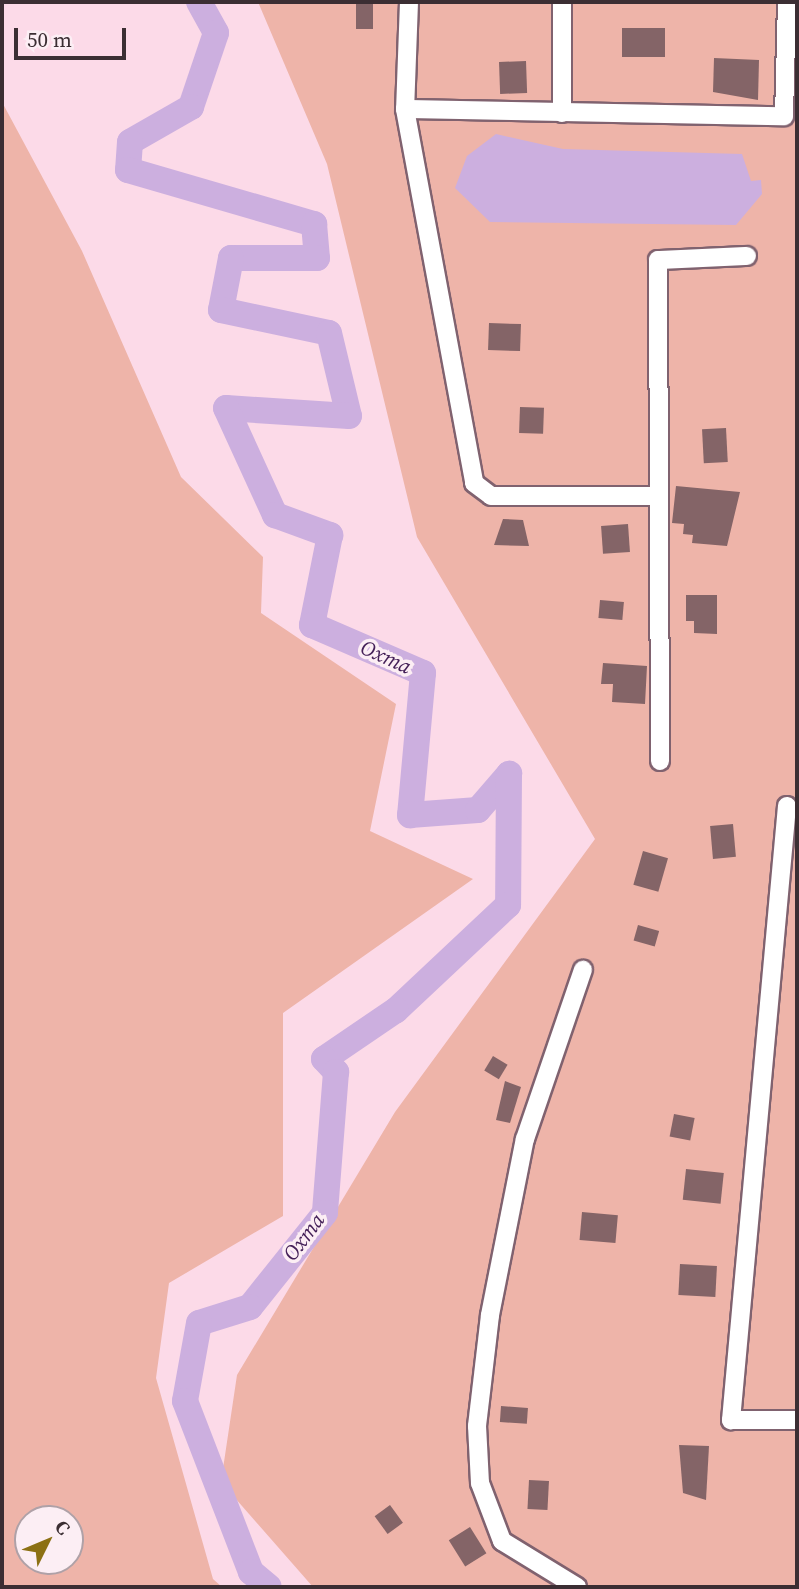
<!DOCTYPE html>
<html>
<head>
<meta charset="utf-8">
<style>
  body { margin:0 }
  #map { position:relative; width:799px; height:1589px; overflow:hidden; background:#fcdae8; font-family:"Source Serif 4",serif }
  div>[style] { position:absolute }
  .green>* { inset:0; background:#eeb4a9 }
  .water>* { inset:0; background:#ccafdf }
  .river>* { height:26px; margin:-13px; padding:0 13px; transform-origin:13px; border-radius:13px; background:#ccafdf }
  .building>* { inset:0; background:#846467; transform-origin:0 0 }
  .roads { filter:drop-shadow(2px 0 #80626f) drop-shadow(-2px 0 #80626f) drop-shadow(0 2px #80626f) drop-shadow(0 -2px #80626f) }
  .minor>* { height:18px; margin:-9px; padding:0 9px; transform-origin:9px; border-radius:9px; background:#fff }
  span { translate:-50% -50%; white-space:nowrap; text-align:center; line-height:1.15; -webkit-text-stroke:7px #fceef4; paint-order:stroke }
  .water-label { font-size:21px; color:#442058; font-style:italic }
  .frame { position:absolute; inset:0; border:4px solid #3b2e33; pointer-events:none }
  .north { position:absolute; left:14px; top:1505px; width:70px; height:70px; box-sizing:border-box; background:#fceef4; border:2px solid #afa1a7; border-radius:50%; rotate:47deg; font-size:19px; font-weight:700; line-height:28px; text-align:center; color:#3b2e33 }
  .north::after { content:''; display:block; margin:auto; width:24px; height:32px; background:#8c7013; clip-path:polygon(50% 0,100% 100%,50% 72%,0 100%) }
  .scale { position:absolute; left:14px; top:28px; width:112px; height:32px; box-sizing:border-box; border:4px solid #3b2e33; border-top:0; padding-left:9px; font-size:21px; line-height:24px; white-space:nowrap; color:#3b2e33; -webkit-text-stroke:5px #fceef4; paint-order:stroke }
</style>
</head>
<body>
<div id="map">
  <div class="green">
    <i style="clip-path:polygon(258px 2px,797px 2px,797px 1587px,313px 1587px,221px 1482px,237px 1375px,395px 1112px,595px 839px,417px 537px,327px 164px)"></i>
    <i style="clip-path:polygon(evenodd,2px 102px,82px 251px,181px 477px,263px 557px,261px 613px,396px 704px,370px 831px,473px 879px,283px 1013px,283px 1216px,169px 1283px,156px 1378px,213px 1579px,222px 1587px,2px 1587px,2px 102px,28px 1519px,70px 1519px,70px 1561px,28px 1561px,28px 1519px)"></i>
  </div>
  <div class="water">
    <i style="clip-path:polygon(496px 134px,563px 149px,742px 154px,751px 181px,761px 180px,762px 194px,736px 225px,490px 222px,455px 188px,467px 156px)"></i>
  </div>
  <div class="river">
    <i style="left:199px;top:2px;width:35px;rotate:61deg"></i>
    <i style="left:216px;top:33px;width:78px;rotate:108.7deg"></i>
    <i style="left:191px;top:107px;width:70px;rotate:150.2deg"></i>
    <i style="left:130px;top:142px;width:28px;rotate:94deg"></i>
    <i style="left:128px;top:170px;width:194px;rotate:16.2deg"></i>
    <i style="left:314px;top:224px;width:34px;rotate:85deg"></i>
    <i style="left:317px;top:258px;width:86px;rotate:180deg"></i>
    <i style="left:231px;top:258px;width:53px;rotate:100.9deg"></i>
    <i style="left:221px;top:310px;width:110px;rotate:12deg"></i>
    <i style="left:329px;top:333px;width:85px;rotate:76.5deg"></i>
    <i style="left:349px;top:416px;width:123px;rotate:-176.3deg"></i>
    <i style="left:226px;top:408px;width:118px;rotate:65.4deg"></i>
    <i style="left:275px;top:515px;width:59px;rotate:20deg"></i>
    <i style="left:330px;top:535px;width:92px;rotate:101.3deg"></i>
    <i style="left:312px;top:625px;width:121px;rotate:23.4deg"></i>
    <i style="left:423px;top:673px;width:143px;rotate:95.2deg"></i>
    <i style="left:410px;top:815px;width:68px;rotate:-4.2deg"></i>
    <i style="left:478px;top:810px;width:48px;rotate:-49.3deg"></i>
    <i style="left:509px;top:774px;width:131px;rotate:90.4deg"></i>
    <i style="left:508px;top:905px;width:154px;rotate:136.8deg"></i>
    <i style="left:396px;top:1010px;width:87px;rotate:145.8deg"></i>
    <i style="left:324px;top:1059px;width:18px;rotate:47deg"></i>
    <i style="left:336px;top:1072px;width:141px;rotate:94.5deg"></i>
    <i style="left:325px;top:1213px;width:120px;rotate:128.6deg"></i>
    <i style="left:250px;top:1307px;width:53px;rotate:162.6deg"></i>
    <i style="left:199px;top:1323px;width:79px;rotate:100.2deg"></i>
    <i style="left:185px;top:1401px;width:183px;rotate:68.9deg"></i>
    <i style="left:251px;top:1572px;width:23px;rotate:40deg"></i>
  </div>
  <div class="building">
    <i style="left:356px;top:2px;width:17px;height:27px"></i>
    <i style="left:665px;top:28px;width:29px;height:43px;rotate:90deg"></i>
    <i style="clip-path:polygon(714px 58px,759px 60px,758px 100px,713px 92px)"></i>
    <i style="left:526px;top:61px;width:32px;height:27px;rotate:88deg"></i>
    <i style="left:489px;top:323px;width:32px;height:27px;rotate:2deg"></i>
    <i style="left:520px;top:407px;width:24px;height:26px;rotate:2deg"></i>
    <i style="left:726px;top:428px;width:34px;height:24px;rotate:87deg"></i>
    <i style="clip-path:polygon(676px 486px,740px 492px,727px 546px,692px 543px,693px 535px,683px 534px,684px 524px,672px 523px)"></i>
    <i style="clip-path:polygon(503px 519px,523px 520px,529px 546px,494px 545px)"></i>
    <i style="left:628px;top:524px;width:28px;height:27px;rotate:86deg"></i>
    <i style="clip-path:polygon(686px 595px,717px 595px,717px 634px,694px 633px,694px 621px,686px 621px)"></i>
    <i style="left:600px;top:600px;width:24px;height:18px;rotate:5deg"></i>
    <i style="clip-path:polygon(603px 663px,647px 666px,645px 704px,612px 702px,613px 684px,601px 684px)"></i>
    <i style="left:733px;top:824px;width:33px;height:23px;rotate:85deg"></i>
    <i style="left:643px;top:851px;width:26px;height:35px;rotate:16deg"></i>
    <i style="left:638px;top:925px;width:22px;height:16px;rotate:16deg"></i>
    <i style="left:493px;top:1056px;width:17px;height:17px;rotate:31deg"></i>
    <i style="clip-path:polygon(505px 1081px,521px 1087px,510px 1123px,496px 1120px)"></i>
    <i style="left:674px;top:1114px;width:21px;height:23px;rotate:11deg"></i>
    <i style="left:686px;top:1169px;width:38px;height:31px;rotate:6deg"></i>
    <i style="left:582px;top:1212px;width:36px;height:28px;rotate:5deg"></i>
    <i style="left:680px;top:1264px;width:37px;height:31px;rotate:3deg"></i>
    <i style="left:501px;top:1406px;width:27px;height:16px;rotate:4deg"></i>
    <i style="clip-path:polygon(679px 1445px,709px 1446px,706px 1500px,683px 1493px)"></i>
    <i style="left:529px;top:1480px;width:20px;height:29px;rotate:3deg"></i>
    <i style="left:390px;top:1505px;width:22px;height:19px;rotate:54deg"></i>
    <i style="left:470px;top:1527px;width:31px;height:25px;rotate:58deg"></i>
  </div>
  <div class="roads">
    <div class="minor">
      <i style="left:409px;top:2px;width:107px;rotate:92.1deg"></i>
      <i style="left:405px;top:109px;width:380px;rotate:79.5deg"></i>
      <i style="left:474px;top:483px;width:21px;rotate:37deg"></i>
      <i style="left:491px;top:496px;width:166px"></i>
      <i style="left:405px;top:109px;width:379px;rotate:1.1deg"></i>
      <i style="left:784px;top:116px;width:114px;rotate:-88.5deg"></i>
      <i style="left:562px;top:113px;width:111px;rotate:-90deg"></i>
      <i style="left:660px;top:761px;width:501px;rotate:-90.23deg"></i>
      <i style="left:658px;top:260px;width:89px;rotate:-2.6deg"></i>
      <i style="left:787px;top:806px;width:617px;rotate:95.21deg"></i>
      <i style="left:731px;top:1420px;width:66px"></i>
      <i style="left:577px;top:1587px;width:88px;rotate:-148.5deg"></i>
      <i style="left:502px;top:1541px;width:62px;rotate:-110.8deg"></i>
      <i style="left:480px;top:1483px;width:57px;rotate:-93deg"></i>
      <i style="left:477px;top:1426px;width:112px;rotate:-83.3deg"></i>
      <i style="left:490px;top:1315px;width:179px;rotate:-78.8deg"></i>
      <i style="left:525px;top:1139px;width:179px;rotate:-71.1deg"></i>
    </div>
  </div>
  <div class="water-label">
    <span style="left:386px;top:657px;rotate:24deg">Охта</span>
    <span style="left:304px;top:1237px;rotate:-53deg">Охта</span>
  </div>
  <div class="frame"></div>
  <div class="north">С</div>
  <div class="scale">50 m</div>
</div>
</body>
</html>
